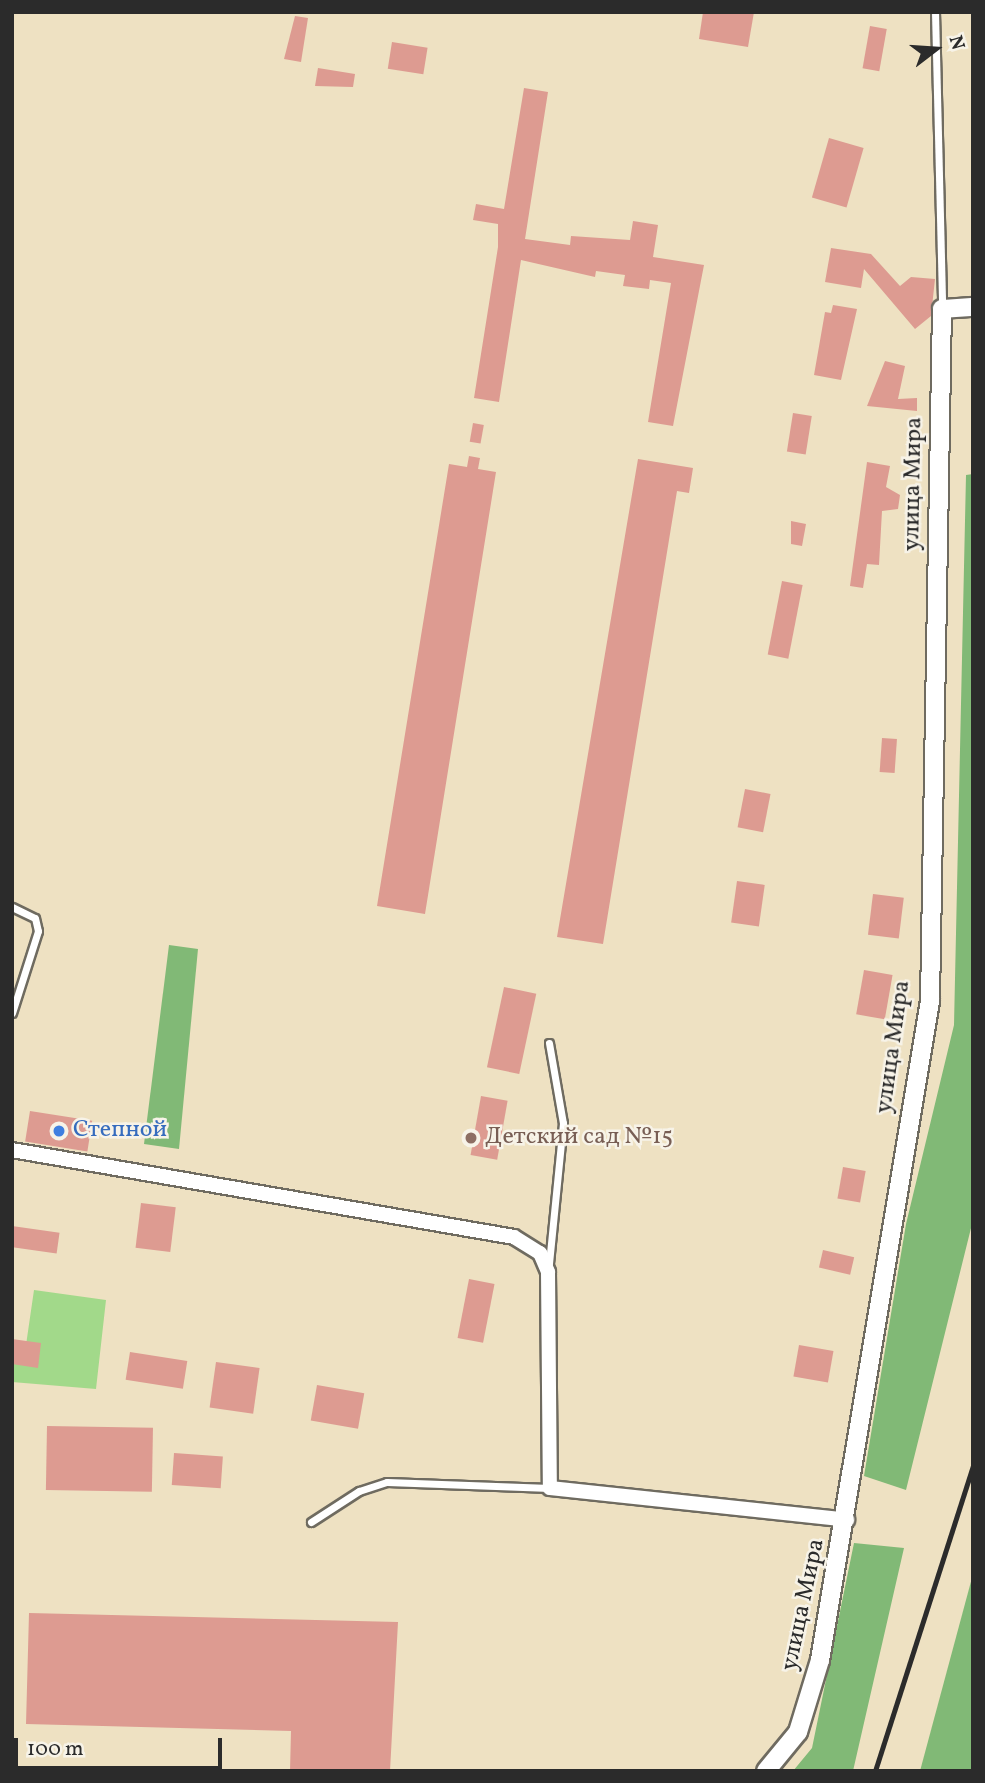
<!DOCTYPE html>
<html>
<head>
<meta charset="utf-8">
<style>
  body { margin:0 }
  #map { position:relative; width:985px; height:1783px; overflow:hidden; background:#eee1c2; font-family:Vollkorn,serif }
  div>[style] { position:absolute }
  .green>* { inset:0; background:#a2d98a }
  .forest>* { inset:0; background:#81b976 }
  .building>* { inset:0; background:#dd9b91; transform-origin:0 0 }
  .roads { filter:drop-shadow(2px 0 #6f6b60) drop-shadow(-2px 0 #6f6b60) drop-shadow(0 2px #6f6b60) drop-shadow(0 -2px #6f6b60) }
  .service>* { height:7px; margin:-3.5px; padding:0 3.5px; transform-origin:3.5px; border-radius:3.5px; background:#fff }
  .minor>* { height:14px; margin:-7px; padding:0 7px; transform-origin:7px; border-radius:7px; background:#fff }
  .tertiary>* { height:18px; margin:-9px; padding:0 9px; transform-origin:9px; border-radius:9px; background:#fff }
  .rail>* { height:4.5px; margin:-2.25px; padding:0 2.25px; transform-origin:2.25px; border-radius:2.25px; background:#2b2b2b }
  .dots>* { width:19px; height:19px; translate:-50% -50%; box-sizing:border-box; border:4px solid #f7f3e8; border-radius:50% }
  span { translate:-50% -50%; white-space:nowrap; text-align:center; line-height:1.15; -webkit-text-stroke:5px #f7f3e8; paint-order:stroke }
  .street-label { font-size:24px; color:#2b2b2b }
  .shop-label { font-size:24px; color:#366cbe }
  .left { translate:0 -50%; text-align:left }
  .education-label { font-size:24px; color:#785e54 }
  .frame { position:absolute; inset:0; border:14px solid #2b2b2b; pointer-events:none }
  .north { position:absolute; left:901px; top:14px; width:70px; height:70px; -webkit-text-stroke:5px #f7f3e8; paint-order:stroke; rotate:73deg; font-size:19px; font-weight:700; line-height:28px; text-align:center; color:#2b2b2b }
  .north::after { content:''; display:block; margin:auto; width:24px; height:32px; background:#2b2b2b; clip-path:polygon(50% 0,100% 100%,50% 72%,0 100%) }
  .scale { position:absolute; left:14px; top:1738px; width:208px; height:32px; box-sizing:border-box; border:4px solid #2b2b2b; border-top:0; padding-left:9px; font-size:21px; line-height:24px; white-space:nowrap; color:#2b2b2b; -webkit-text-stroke:5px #f7f3e8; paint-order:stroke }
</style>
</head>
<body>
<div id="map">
  <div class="green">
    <i style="clip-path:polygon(34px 1290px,106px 1300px,96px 1389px,12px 1382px,12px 1343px,26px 1345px)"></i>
  </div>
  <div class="forest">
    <i style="clip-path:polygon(973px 474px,973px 1220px,906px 1490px,864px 1476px,906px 1224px,954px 1025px,966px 475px)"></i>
    <i style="clip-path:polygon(169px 945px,198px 949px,179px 1149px,144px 1144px)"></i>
    <i style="clip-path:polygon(854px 1543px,904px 1548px,853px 1771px,793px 1771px,812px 1748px)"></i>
    <i style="clip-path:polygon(973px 1574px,973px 1771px,920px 1771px)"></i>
  </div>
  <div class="building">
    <i style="clip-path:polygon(703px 12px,754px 12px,748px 47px,699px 39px)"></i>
    <i style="clip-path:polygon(295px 16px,308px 18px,301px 62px,284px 59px)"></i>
    <i style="left:870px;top:26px;width:17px;height:43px;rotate:10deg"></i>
    <i style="left:392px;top:42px;width:36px;height:27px;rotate:9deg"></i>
    <i style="clip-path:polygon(318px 68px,355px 74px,353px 87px,315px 86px)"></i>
    <i style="clip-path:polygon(524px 88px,548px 92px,525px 239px,570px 245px,571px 236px,630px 240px,633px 221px,658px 225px,653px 257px,704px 265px,673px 426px,648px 422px,671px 283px,650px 280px,649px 289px,623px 286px,625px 275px,596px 271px,595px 277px,521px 260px,499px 402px,474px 398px,498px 247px,498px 224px,473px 220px,476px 204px,504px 209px)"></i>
    <i style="left:829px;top:138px;width:36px;height:62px;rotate:16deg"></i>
    <i style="clip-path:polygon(831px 248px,871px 254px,900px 286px,911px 277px,935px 279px,931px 316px,915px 329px,864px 269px,861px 288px,825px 282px)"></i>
    <i style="clip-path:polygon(833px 305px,857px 309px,841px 380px,814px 375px,825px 312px,831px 313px)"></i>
    <i style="clip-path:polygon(885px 361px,905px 366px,898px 399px,917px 398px,917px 411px,867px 406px)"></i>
    <i style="left:793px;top:413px;width:19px;height:39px;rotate:9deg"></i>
    <i style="left:473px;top:423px;width:11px;height:19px;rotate:10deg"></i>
    <i style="clip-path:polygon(469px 456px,480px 458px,478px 469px,496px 472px,425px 914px,377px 906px,449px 464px,467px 467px)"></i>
    <i style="clip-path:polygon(638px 459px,693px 468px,689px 493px,677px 491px,603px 944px,557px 937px)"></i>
    <i style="clip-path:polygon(867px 462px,890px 466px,886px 487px,900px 495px,898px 509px,882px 511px,879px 565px,867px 564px,863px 588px,850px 586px)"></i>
    <i style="clip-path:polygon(791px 521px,806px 524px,802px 546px,791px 544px)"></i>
    <i style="left:782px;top:581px;width:21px;height:75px;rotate:11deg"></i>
    <i style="left:882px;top:738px;width:15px;height:34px;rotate:4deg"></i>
    <i style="left:745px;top:789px;width:26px;height:39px;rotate:11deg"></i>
    <i style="left:737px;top:881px;width:28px;height:42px;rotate:8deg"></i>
    <i style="left:873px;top:894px;width:31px;height:41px;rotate:7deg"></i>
    <i style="left:864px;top:970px;width:29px;height:45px;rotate:10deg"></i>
    <i style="left:504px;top:987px;width:33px;height:82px;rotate:12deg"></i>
    <i style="left:481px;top:1096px;width:27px;height:60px;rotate:10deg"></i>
    <i style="left:30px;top:1111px;width:63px;height:31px;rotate:9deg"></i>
    <i style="left:843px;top:1167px;width:23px;height:32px;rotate:10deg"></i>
    <i style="left:141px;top:1203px;width:35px;height:45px;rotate:7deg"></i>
    <i style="left:12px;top:1226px;width:48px;height:21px;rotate:8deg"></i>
    <i style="left:823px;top:1250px;width:32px;height:18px;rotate:13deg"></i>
    <i style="left:469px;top:1279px;width:26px;height:60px;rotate:11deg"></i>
    <i style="clip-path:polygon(12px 1339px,41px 1343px,38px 1368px,12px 1364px)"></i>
    <i style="left:799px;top:1345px;width:35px;height:32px;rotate:10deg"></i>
    <i style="left:130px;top:1352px;width:58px;height:28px;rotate:9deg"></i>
    <i style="left:216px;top:1362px;width:44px;height:46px;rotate:8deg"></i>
    <i style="left:317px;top:1385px;width:48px;height:36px;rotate:10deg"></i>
    <i style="left:47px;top:1426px;width:106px;height:64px;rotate:1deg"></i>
    <i style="left:174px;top:1453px;width:49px;height:32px;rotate:4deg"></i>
    <i style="clip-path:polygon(29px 1613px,398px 1622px,390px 1771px,290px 1771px,291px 1731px,26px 1724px)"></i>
  </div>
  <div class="roads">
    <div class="service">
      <i style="left:935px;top:12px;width:296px;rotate:88.6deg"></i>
      <i style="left:12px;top:907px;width:25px;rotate:26deg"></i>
      <i style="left:35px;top:918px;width:13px;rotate:77deg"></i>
      <i style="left:38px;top:931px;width:86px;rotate:107.6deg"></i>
      <i style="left:549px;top:1043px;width:81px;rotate:80.1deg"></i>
      <i style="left:563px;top:1123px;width:142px;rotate:95.7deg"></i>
      <i style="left:311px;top:1522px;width:57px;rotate:-32.9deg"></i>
      <i style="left:359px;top:1491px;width:29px;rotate:-18deg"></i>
      <i style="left:387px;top:1482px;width:163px;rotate:2.1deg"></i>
    </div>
    <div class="minor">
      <i style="left:12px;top:1150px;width:509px;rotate:9.83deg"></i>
      <i style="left:514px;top:1237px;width:31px;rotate:32deg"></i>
      <i style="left:540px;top:1253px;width:21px;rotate:67deg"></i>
      <i style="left:548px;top:1272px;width:216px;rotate:89.5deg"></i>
      <i style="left:550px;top:1488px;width:299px;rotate:6.1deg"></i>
    </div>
    <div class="tertiary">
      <i style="left:766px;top:1771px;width:50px;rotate:-50.6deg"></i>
      <i style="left:798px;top:1732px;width:75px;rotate:-73deg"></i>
      <i style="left:820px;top:1660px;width:668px;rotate:-80.52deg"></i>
      <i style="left:930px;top:1001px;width:692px;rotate:-89.01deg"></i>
      <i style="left:942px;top:309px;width:31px;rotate:-4deg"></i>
    </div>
  </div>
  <div class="rail">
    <i style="left:875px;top:1771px;width:321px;rotate:-72.2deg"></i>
  </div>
  <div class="dots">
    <i style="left:59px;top:1131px;background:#3f7fe0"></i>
    <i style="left:471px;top:1138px;background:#8d6e63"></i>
  </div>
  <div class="street-label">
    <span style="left:914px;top:484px;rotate:-89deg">улица Мира</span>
    <span style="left:894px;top:1047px;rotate:-82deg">улица Мира</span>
    <span style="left:804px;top:1605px;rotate:-78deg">улица Мира</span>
  </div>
  <div class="shop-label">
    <span class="left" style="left:73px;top:1131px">Степной</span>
  </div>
  <div class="education-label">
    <span class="left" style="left:485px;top:1138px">Детский сад №15</span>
  </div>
  <div class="frame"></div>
  <div class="north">N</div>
  <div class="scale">100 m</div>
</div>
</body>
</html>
